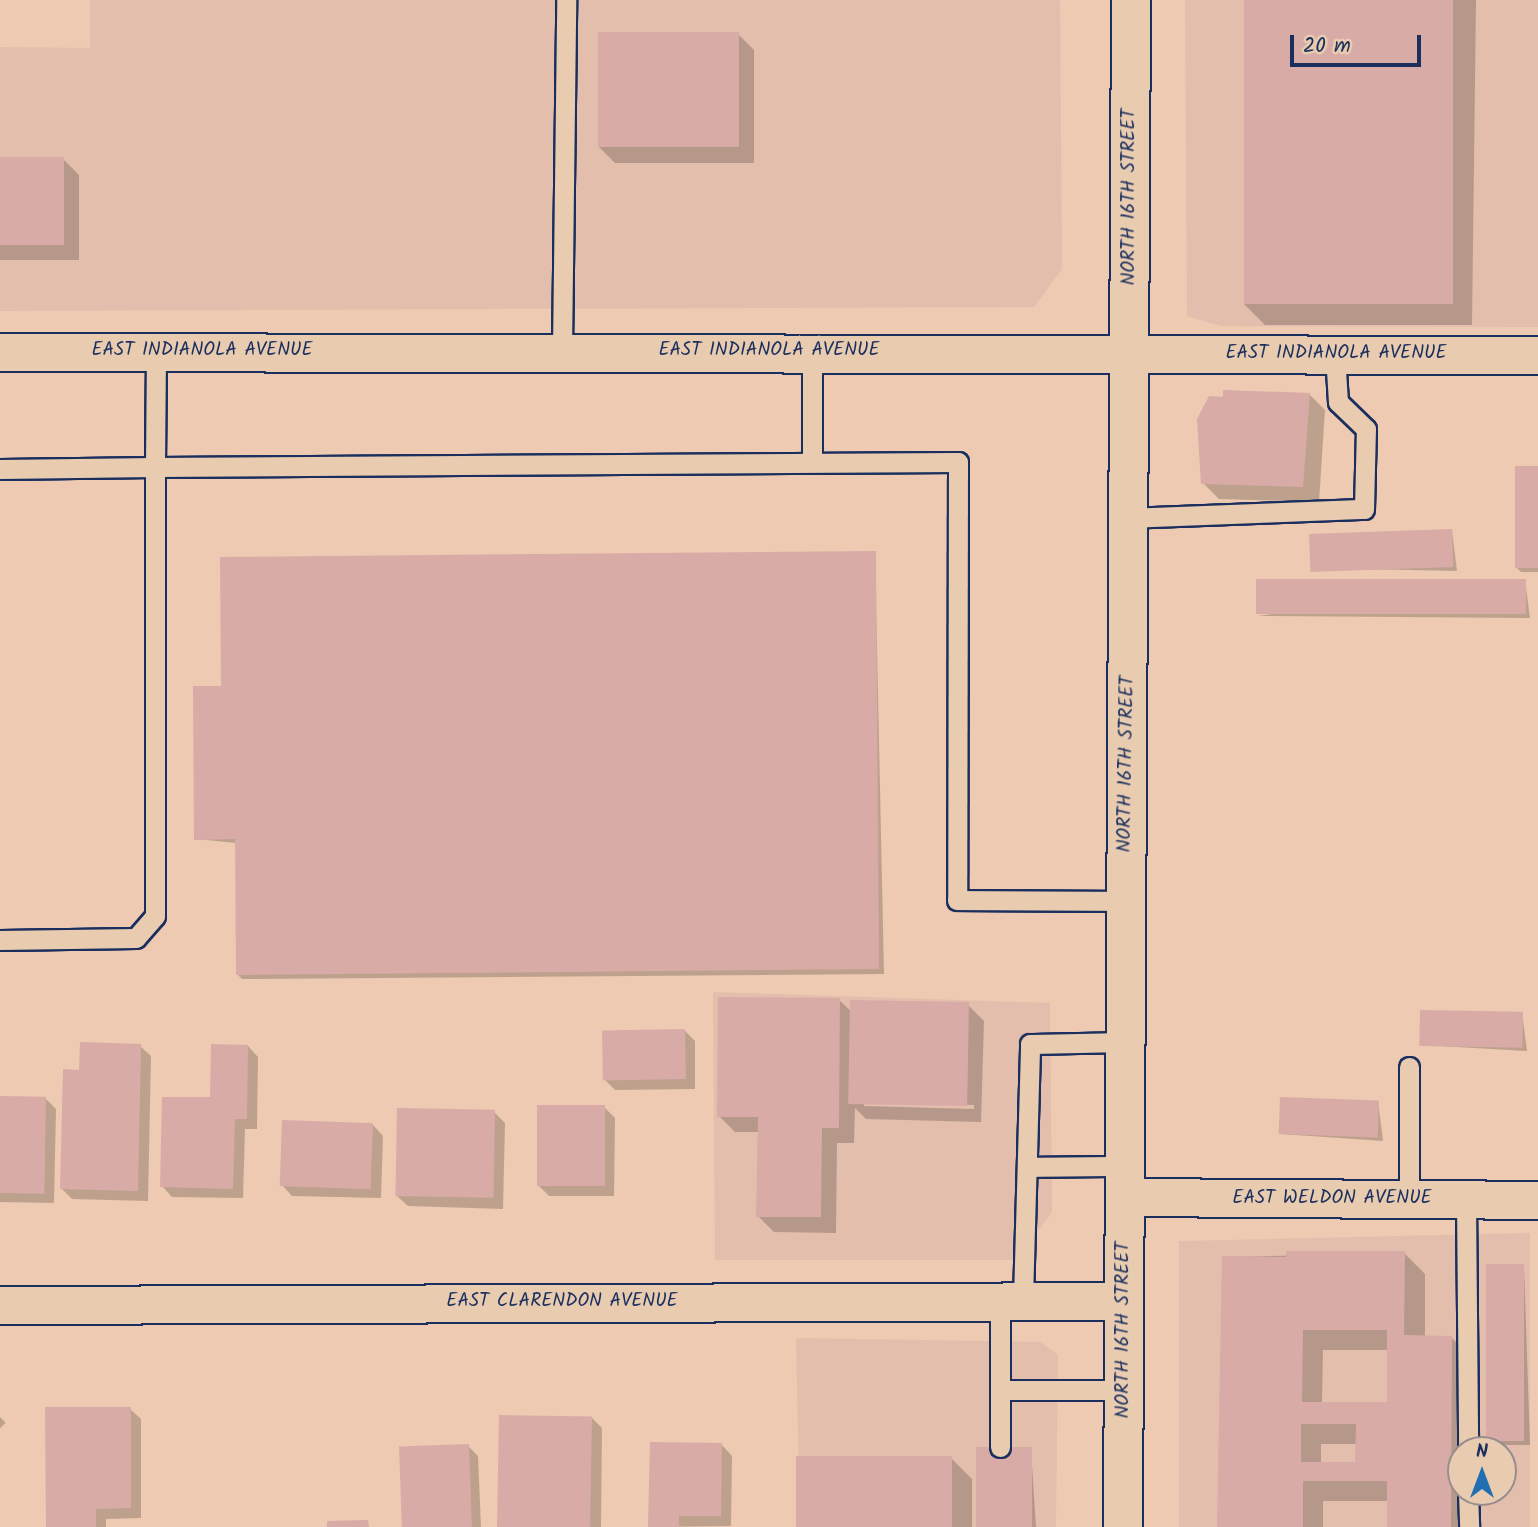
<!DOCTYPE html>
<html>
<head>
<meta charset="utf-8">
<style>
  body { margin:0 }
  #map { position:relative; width:1538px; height:1527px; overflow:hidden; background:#edcab1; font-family:Kalam,sans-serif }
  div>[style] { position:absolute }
  .built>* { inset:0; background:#e3beac }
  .shadow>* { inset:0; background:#0003; transform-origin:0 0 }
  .building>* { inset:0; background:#d9aba7; transform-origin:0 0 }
  .roads { filter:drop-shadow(2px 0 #1b2f5e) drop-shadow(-2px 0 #1b2f5e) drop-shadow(0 2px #1b2f5e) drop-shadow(0 -2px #1b2f5e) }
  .lane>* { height:19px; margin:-9.5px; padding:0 9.5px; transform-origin:9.5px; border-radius:9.5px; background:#e9ccb0 }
  .street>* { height:37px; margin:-18.5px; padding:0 18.5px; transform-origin:18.5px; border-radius:18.5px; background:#e9ccb0 }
  .secondary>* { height:38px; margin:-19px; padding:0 19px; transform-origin:19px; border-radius:19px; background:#e9ccb0 }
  span { translate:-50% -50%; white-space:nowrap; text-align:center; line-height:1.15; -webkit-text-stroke:5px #e9ccb0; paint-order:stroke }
  .street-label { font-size:19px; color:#1b2f5e }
  .north { position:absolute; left:1447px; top:1436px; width:70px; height:70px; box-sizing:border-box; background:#e9ccb0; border:2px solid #978d8f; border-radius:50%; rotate:0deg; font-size:19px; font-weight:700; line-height:28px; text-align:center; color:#1b2f5e }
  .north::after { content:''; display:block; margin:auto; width:24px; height:32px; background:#1f6fb2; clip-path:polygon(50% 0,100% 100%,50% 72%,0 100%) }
  .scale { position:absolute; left:1290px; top:35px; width:131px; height:32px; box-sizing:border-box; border:4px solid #1b2f5e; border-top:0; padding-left:9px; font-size:21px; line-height:24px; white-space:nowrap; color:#1b2f5e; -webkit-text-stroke:5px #e9ccb0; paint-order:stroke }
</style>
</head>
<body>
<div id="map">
  <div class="built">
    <i style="clip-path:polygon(90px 0,1060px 0,1062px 269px,1034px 307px,0 311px,0 47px,90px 48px)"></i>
    <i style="clip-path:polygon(1185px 0,1538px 0,1538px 327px,1221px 326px,1187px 316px)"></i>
    <i style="clip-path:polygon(713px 992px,1050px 1003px,1052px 1212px,1017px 1260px,715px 1260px)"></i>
    <i style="clip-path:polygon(evenodd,1530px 1233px,1530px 1527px,1179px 1527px,1179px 1241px,1530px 1233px,1461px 1450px,1503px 1450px,1503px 1492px,1461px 1492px,1461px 1450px)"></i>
    <i style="clip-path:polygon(796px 1338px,1041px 1342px,1058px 1355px,1056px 1527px,800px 1527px)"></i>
  </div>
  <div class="shadow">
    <i style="clip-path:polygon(1247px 0,1476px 0,1472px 325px,1265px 325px,1244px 304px)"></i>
    <i style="clip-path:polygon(738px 34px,754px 50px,754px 163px,615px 163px,599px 147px)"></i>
    <i style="clip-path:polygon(0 159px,63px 159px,79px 175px,79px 260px,0 260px)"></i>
    <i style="clip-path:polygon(1309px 394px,1325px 410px,1319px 502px,1219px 499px,1203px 483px)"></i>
    <i style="clip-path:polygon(1538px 468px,1538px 572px,1521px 572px,1516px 567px)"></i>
    <i style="clip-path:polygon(1452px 531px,1457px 571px,1312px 568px)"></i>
    <i style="clip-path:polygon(875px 553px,884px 974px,242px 979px,237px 974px,236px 843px,196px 839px,222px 688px)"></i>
    <i style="clip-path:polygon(1525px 580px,1530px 618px,1258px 616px)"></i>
    <i style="clip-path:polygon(evenodd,839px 1000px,852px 1012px,968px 1005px,984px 1021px,981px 1122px,866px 1119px,855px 1108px,854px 1143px,837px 1143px,836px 1233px,774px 1232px,758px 1216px,759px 1132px,735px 1132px,719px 1116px,839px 1000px,864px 1102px,974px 1105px,974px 1109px,864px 1106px,864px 1102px)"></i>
    <i style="clip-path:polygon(1522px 1012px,1527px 1051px,1422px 1045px)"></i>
    <i style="clip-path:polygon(684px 1030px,695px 1041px,695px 1089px,615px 1090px,604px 1079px)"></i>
    <i style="clip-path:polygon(140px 1046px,151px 1056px,148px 1201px,72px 1199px,62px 1189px,81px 1072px)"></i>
    <i style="clip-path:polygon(248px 1046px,258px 1057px,257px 1129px,245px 1129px,243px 1198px,172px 1197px,162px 1186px)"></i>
    <i style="clip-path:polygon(0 1097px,45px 1098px,56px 1109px,54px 1203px,0 1202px)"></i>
    <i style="clip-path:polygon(1378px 1101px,1383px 1141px,1281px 1134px)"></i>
    <i style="clip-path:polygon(604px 1107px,615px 1118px,614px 1196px,549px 1196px,538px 1185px)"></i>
    <i style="clip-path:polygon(494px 1112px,505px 1123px,503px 1209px,408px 1206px,397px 1196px)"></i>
    <i style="clip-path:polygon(373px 1125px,383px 1136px,381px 1198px,292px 1196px,282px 1185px)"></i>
    <i style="clip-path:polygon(evenodd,1404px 1253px,1425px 1274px,1425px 1337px,1452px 1338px,1472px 1359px,1461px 1450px,1461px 1492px,1471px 1527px,1389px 1527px,1389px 1501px,1323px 1501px,1323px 1527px,1220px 1527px,1224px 1257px,1404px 1253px,1323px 1350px,1389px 1350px,1389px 1404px,1322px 1404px,1323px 1350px,1404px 1253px,1321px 1444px,1357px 1444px,1357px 1464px,1321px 1464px,1321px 1444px)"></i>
    <i style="clip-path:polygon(1524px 1266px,1530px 1445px,1495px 1445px,1490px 1440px)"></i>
    <i style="clip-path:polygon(130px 1409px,141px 1419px,141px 1518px,106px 1519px,106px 1527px,48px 1527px)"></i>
    <i style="left:0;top:1417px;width:8px;height:56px;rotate:45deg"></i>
    <i style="clip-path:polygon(591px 1417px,602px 1428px,601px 1527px,500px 1527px)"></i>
    <i style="clip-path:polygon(722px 1445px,732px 1456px,731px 1526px,650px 1527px)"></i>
    <i style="clip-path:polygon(468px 1446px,478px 1456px,481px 1527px,403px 1527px)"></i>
    <i style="clip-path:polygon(1031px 1449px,1036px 1527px,978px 1527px)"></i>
    <i style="clip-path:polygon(951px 1458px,972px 1479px,972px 1527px,798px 1527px)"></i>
  </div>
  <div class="building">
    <i style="left:1244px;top:0;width:209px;height:304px"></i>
    <i style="left:598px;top:32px;width:141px;height:115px"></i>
    <i style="left:0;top:157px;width:64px;height:88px"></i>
    <i style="clip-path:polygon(1223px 390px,1310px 393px,1303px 487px,1201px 484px,1197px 419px,1209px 396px,1223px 397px)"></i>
    <i style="left:1515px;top:466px;width:23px;height:102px"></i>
    <i style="left:1452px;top:529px;width:38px;height:143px;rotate:88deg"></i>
    <i style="clip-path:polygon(876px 551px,879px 969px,236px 975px,235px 839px,194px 840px,193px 686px,221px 686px,220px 557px)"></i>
    <i style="left:1526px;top:579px;width:35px;height:270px;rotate:90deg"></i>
    <i style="clip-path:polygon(718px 997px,840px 998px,839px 1128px,822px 1128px,821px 1217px,756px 1217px,758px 1117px,717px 1117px)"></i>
    <i style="left:850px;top:1000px;width:119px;height:104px;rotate:1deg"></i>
    <i style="left:1420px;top:1010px;width:103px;height:36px;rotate:1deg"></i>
    <i style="left:685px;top:1029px;width:50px;height:83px;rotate:89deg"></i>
    <i style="clip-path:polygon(80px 1042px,141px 1044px,138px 1191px,60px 1189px,63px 1069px,79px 1070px)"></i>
    <i style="clip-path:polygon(211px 1044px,248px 1045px,247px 1119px,235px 1119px,233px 1189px,160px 1187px,162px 1097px,210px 1097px)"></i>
    <i style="left:0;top:1096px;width:46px;height:97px;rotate:1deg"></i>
    <i style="left:1280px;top:1097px;width:99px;height:37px;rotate:2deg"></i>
    <i style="left:537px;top:1105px;width:68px;height:81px"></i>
    <i style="left:397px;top:1108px;width:98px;height:88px;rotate:1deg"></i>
    <i style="left:282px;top:1120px;width:91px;height:66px;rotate:2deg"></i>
    <i style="clip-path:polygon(evenodd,1286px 1251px,1405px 1251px,1404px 1335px,1452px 1336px,1451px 1527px,1387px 1527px,1387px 1481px,1303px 1481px,1303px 1527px,1217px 1527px,1222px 1256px,1286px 1257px,1286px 1251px,1303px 1330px,1387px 1330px,1387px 1402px,1302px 1402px,1303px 1330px,1286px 1251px,1301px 1424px,1356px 1424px,1355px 1462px,1301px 1462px,1301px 1424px)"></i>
    <i style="left:1486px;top:1264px;width:38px;height:177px"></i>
    <i style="clip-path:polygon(45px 1407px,131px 1407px,131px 1508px,96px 1509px,96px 1527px,46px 1527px)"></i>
    <i style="left:499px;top:1415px;width:93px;height:112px;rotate:1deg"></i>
    <i style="clip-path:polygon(650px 1442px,722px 1443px,721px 1516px,679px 1516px,679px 1527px,648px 1527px)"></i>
    <i style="left:469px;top:1444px;width:83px;height:70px;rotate:88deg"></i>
    <i style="left:976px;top:1447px;width:56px;height:80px"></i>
    <i style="left:796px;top:1456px;width:156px;height:71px"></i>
    <i style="clip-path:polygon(368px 1520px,369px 1527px,327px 1527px,327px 1521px)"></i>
  </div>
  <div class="roads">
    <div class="lane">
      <i style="left:562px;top:350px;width:350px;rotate:-89.3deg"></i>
      <i style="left:156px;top:351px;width:116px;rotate:90.5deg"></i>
      <i style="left:155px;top:467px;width:803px;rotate:-0.36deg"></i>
      <i style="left:958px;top:462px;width:438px;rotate:90.1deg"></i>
      <i style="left:957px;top:900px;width:169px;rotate:0.3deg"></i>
      <i style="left:812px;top:351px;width:111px;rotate:90deg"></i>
      <i style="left:0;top:469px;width:155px;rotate:-0.7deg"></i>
      <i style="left:155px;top:467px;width:449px;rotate:90deg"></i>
      <i style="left:155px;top:916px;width:29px;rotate:131deg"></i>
      <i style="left:136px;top:938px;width:136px;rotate:179.2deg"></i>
      <i style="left:1129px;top:518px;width:235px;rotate:-2.2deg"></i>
      <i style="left:1364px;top:509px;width:80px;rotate:-88.6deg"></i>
      <i style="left:1366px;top:429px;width:39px;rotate:-136deg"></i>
      <i style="left:1338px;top:402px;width:48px;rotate:-93.6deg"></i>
      <i style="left:1409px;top:1067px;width:132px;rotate:90deg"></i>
      <i style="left:1027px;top:1167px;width:99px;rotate:-0.6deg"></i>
      <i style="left:1466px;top:1199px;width:251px;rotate:89.5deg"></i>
      <i style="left:1000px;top:1299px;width:148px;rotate:90deg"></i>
      <i style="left:1023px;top:1299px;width:255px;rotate:-88.4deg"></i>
      <i style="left:1030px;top:1044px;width:97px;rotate:-1.2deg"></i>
      <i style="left:1000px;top:1390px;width:124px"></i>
      <i style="left:1468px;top:1492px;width:35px;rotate:88deg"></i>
    </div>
    <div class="street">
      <i style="left:0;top:352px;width:1538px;rotate:0.11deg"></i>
      <i style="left:1126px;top:1197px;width:412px;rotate:0.4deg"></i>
      <i style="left:0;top:1305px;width:1124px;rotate:-0.2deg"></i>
    </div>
    <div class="secondary">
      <i style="left:1123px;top:1527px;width:1527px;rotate:-89.7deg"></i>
    </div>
  </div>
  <div class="street-label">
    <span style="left:1130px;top:197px;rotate:-90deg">NORTH 16TH STREET</span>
    <span style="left:202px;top:351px">EAST INDIANOLA AVENUE</span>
    <span style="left:769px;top:351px">EAST INDIANOLA AVENUE</span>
    <span style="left:1336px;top:354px">EAST INDIANOLA AVENUE</span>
    <span style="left:1127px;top:764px;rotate:-89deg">NORTH 16TH STREET</span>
    <span style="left:1332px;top:1199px">EAST WELDON AVENUE</span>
    <span style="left:562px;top:1302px">EAST CLARENDON AVENUE</span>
    <span style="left:1124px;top:1330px;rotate:-90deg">NORTH 16TH STREET</span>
  </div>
  <div class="north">N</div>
  <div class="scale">20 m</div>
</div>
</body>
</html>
